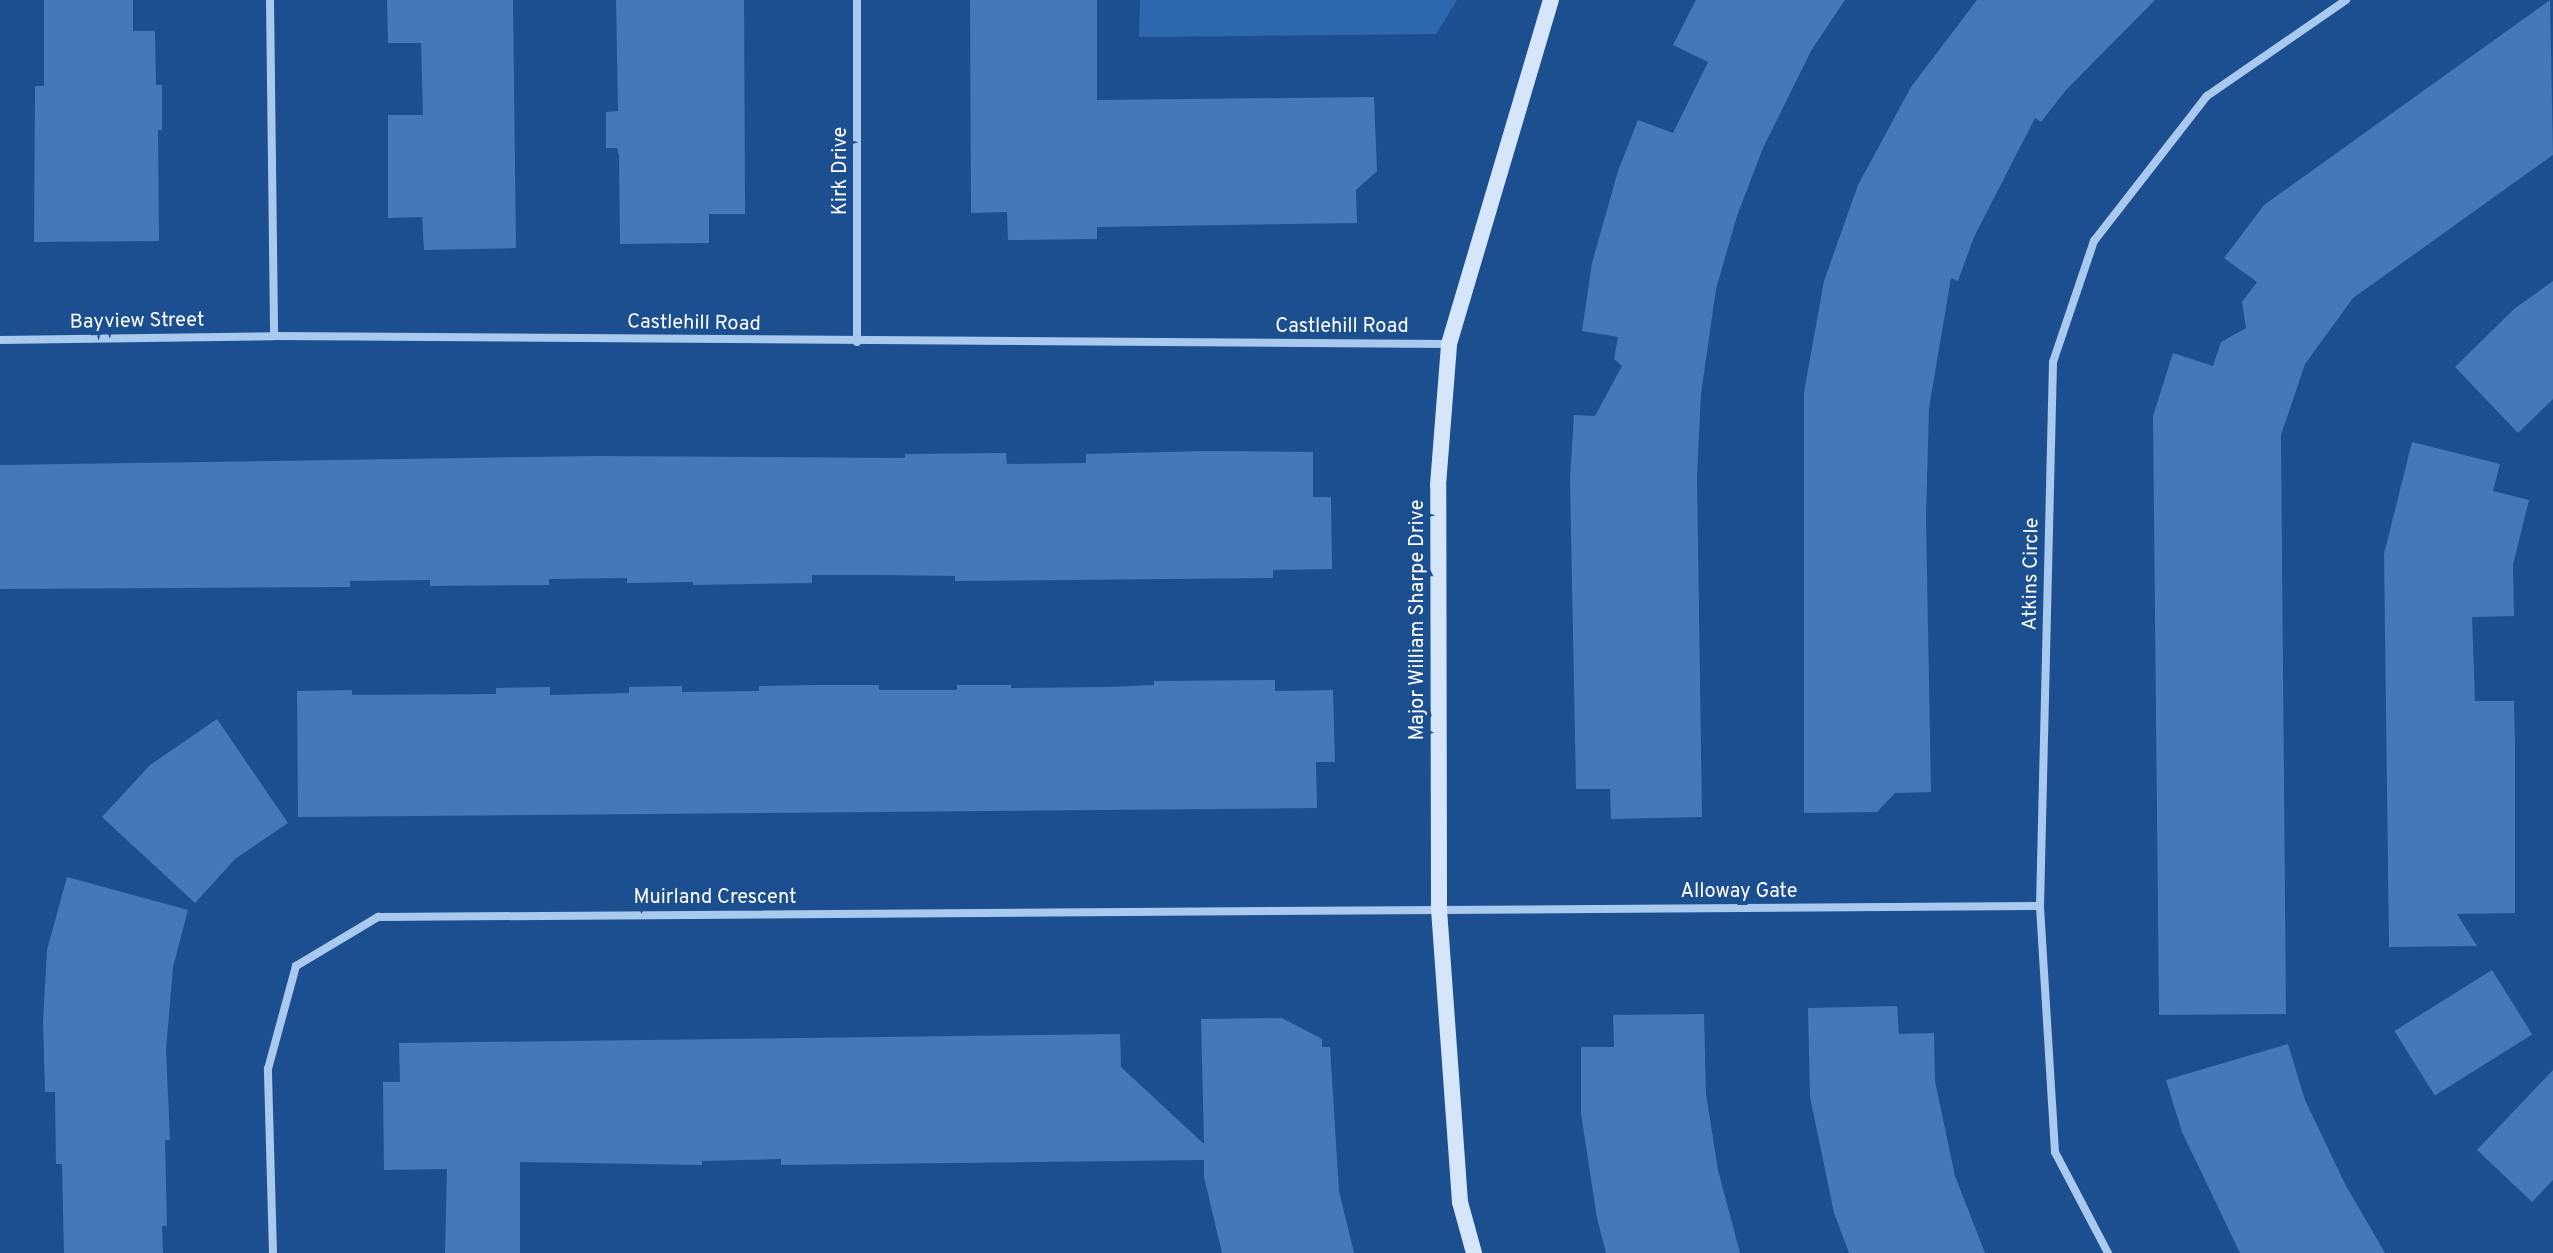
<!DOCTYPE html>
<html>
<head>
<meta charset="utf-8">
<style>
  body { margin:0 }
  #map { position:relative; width:2553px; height:1253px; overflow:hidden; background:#1b4f8f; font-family:Overpass,sans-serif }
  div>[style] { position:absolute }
  .green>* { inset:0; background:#2e69ad }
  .building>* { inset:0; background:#4478b7; transform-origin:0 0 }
  .street>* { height:8px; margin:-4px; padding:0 4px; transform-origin:4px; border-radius:4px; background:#a9c9ee }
  .secondary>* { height:16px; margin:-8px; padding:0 8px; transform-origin:8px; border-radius:8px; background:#d6e6fa }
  span { translate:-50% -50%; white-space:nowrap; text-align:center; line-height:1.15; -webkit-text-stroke:8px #1b4f8f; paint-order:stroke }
  .street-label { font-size:20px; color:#fff }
</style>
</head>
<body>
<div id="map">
  <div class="green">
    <i style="clip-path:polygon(1140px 0,1457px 0,1436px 34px,1139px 37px)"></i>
  </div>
  <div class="building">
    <i style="clip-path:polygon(44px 0,133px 0,133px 31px,155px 31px,156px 85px,162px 85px,162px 130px,158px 130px,159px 241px,34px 242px,35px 86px,44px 86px)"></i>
    <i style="clip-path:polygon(387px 0,513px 0,516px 248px,424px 250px,422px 217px,388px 218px,388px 115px,423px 115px,421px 43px,388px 43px)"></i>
    <i style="clip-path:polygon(616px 0,744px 0,745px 214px,709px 214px,709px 243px,620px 244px,619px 156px,617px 148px,606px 148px,606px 112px,618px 111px)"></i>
    <i style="clip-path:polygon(970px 0,1097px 0,1097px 100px,1374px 97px,1377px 171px,1356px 190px,1357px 223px,1097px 227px,1097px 239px,1008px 240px,1007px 212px,971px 213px)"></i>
    <i style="clip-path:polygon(1696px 0,1845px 0,1811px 51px,1763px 148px,1737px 216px,1716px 289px,1701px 394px,1697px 477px,1702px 817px,1611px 819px,1610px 789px,1576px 789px,1570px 479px,1574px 415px,1595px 416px,1622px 366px,1614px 359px,1618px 337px,1582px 331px,1592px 263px,1618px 171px,1638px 120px,1673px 133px,1708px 62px,1673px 45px)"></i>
    <i style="clip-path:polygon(1977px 0,2155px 0,2066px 90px,2041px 122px,2035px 118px,1974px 237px,1958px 281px,1951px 278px,1929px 408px,1926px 517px,1931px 792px,1895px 793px,1877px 812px,1804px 813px,1804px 392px,1824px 281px,1858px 185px,1911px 87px)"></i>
    <i style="clip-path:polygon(2550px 0,2553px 155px,2353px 298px,2305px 364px,2281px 435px,2286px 1014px,2159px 1015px,2153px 416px,2173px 353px,2213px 366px,2221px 342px,2246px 328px,2242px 302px,2257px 282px,2224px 258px,2264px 205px)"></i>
    <i style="clip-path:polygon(2553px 281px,2553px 399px,2518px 433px,2455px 367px,2514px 309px)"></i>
    <i style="clip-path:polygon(2412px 442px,2500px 464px,2493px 491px,2529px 500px,2513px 565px,2514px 616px,2472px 617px,2475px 701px,2514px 701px,2515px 743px,2515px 913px,2457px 914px,2477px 946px,2389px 947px,2384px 554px)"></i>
    <i style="clip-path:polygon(1205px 451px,1313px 452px,1313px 497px,1331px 497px,1332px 569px,1273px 570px,1273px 578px,955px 581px,955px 576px,878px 575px,812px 575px,812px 583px,693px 585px,693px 582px,627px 583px,627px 578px,549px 579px,549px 585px,430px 586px,430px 580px,350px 581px,350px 587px,0 589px,0 465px,597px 456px,905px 458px,905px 454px,1006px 453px,1007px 464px,1086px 463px,1086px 454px)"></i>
    <i style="clip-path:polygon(1275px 680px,1275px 691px,1333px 690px,1335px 762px,1316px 762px,1317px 808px,298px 817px,297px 691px,352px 690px,352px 695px,496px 694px,496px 688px,550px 687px,550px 695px,629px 693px,629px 687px,682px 686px,682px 692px,759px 691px,759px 686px,818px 685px,879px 685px,879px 690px,957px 690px,957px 685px,1011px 685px,1011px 688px,1109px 687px,1154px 685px,1154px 681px)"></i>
    <i style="clip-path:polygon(217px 719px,288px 823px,235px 859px,195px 903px,102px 817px,150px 765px)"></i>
    <i style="clip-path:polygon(67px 877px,188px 910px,173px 967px,166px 1050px,170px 1140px,165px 1140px,167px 1226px,162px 1226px,163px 1253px,64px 1253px,62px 1164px,56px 1164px,55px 1092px,45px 1092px,43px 1021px,47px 950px)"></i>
    <i style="left:2492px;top:970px;width:76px;height:115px;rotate:58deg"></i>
    <i style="clip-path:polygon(1897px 1006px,1899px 1034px,1934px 1033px,1935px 1081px,1955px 1176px,1985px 1253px,1849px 1253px,1834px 1213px,1810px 1097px,1808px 1008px)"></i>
    <i style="clip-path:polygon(1704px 1014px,1706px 1094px,1718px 1170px,1740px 1253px,1606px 1253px,1597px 1218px,1581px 1114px,1581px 1047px,1614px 1047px,1613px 1015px)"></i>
    <i style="clip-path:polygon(1282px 1018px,1322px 1039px,1322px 1047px,1330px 1047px,1339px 1191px,1354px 1253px,1222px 1253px,1204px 1177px,1204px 1160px,781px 1165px,781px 1159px,702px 1161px,702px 1165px,520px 1162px,520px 1253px,445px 1253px,447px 1169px,384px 1170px,383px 1082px,400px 1082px,399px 1043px,1120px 1034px,1121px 1067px,1204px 1144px,1201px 1019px)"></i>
    <i style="clip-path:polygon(2288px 1044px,2305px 1100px,2345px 1184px,2385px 1253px,2240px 1253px,2182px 1132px,2166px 1080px)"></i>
    <i style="clip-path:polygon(2553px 1070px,2553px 1180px,2532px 1202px,2477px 1150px)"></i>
  </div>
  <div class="street">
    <i style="left:270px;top:0;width:336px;rotate:89.3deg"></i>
    <i style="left:274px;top:336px;width:1175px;rotate:0.39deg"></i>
    <i style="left:0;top:340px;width:274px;rotate:-0.8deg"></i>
    <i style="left:857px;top:342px;width:342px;rotate:-90deg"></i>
    <i style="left:273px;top:1253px;width:184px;rotate:-91.6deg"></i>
    <i style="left:268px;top:1069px;width:107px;rotate:-74.8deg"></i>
    <i style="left:296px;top:966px;width:96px;rotate:-30.9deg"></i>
    <i style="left:378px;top:917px;width:1662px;rotate:-0.38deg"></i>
    <i style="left:2108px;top:1253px;width:114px;rotate:-117.7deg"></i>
    <i style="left:2055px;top:1152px;width:246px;rotate:-93.5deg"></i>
    <i style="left:2040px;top:906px;width:544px;rotate:-88.63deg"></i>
    <i style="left:2053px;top:362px;width:128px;rotate:-71.3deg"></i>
    <i style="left:2094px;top:241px;width:184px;rotate:-52.1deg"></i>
    <i style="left:2207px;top:96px;width:169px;rotate:-34.6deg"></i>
  </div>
  <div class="secondary">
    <i style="left:1474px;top:1253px;width:53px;rotate:-105.4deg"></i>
    <i style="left:1460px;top:1202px;width:293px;rotate:-94.1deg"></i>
    <i style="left:1439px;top:910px;width:425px;rotate:-90.1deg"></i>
    <i style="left:1438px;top:485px;width:141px;rotate:-85.5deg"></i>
    <i style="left:1449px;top:344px;width:359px;rotate:-73.5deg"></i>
  </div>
  <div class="street-label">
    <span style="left:841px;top:171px;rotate:-90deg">Kirk Drive</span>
    <span style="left:137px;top:322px;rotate:-1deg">Bayview Street</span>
    <span style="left:694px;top:324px;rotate:1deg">Castlehill Road</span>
    <span style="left:1342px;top:327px">Castlehill Road</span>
    <span style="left:2032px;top:574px;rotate:-89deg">Atkins Circle</span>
    <span style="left:1418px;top:620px;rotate:-90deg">Major William Sharpe Drive</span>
    <span style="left:1739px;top:892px">Alloway Gate</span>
    <span style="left:715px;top:898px">Muirland Crescent</span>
  </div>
</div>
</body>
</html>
